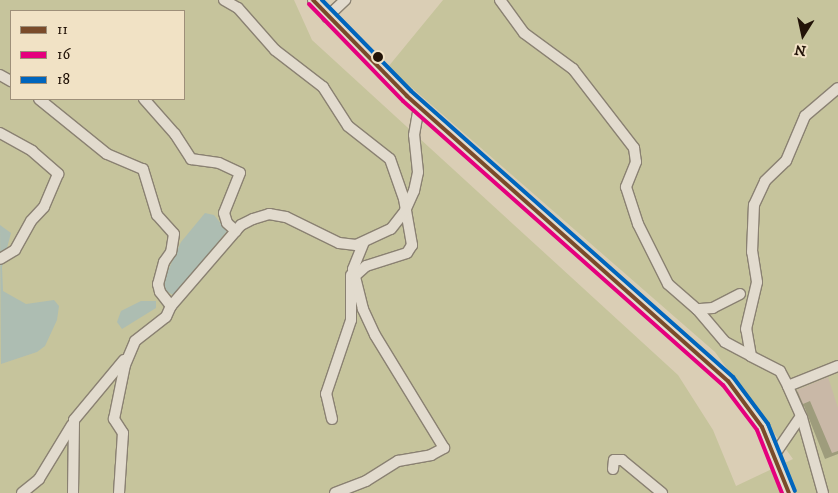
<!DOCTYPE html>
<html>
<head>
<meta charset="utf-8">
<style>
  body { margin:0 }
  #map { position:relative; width:838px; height:493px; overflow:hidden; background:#daceb5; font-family:"IM FELL DW Pica",serif }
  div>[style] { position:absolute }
  .green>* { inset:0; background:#c6c49c }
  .water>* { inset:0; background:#adbdb2 }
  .shadow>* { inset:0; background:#0003 }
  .building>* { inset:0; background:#c9b8a7 }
  .roads { filter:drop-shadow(1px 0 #8a8172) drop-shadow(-1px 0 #8a8172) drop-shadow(0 1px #8a8172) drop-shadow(0 -1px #8a8172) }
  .minor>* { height:10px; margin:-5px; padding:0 5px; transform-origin:5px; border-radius:5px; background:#e2dbce }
  .bus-1>* { height:4px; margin:-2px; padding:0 2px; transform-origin:2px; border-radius:2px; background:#7a4b2a }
  .bus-2>* { height:4px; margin:-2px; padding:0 2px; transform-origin:2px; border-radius:2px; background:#e5007d }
  .bus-3>* { height:4px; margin:-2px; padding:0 2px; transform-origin:2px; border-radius:2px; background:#0065bd }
  .dots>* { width:14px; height:14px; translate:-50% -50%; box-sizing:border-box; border:2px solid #f1e2c5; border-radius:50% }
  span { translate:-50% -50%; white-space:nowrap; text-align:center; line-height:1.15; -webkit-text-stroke:4.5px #f1e2c5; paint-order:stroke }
  .legend { position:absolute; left:10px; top:10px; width:175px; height:90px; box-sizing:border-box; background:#f1e2c5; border:1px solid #9e8f79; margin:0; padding:6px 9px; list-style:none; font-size:15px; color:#221308 }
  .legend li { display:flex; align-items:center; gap:10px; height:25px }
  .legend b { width:25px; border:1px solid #9e8f79 }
  .north { position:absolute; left:778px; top:10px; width:50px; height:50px; -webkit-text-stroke:4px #f1e2c5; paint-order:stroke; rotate:190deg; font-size:14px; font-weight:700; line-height:20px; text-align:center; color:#221308 }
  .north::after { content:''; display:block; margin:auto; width:18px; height:22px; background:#221308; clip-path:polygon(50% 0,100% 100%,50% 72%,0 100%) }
</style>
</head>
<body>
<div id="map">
  <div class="green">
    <i style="clip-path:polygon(evenodd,0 0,294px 0,312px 40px,678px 375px,713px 430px,736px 486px,793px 459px,715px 352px,388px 67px,443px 0,838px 0,838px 493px,0 493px,0 0,11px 11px,184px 11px,184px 99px,11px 99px,11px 11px)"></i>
  </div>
  <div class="water">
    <i style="clip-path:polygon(205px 213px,214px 215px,227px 231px,175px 296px,164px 290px,165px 277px,181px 242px)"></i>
    <i style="clip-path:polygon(0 225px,11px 233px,2px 267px,3px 291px,26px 304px,54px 300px,59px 306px,57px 320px,45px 346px,37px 352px,1px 364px)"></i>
    <i style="clip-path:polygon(141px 301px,156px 301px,156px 308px,122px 329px,117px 322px,121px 311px)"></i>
  </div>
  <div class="shadow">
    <i style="clip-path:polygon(798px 391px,838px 412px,838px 454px,825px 459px,804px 406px,797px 409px,791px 397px)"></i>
  </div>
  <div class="building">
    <i style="clip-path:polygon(828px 377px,838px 408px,838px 451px,832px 453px,810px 401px,803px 404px,797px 390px)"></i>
  </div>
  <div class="roads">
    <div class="minor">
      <i style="left:224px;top:0;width:16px;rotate:30deg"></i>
      <i style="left:238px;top:8px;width:56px;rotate:48.6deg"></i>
      <i style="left:275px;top:50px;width:61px;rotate:37.6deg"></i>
      <i style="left:323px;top:87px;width:46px;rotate:57.3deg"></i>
      <i style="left:348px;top:126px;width:53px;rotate:38.2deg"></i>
      <i style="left:390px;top:159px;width:42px;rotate:70.7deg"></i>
      <i style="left:404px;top:199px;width:47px;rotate:80.1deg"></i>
      <i style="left:412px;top:245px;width:9px;rotate:122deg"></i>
      <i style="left:407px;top:253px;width:43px;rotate:162.4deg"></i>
      <i style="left:366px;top:266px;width:15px;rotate:138deg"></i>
      <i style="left:355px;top:276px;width:7px;rotate:-106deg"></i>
      <i style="left:353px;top:269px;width:29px;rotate:-68deg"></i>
      <i style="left:313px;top:0;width:134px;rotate:45.6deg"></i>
      <i style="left:407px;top:96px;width:429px;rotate:41.6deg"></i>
      <i style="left:728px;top:381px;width:57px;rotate:53.5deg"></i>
      <i style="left:762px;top:427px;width:71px;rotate:67.8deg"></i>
      <i style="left:500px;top:0;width:41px;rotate:54deg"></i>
      <i style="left:524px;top:33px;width:61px;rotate:36.3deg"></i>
      <i style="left:573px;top:69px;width:100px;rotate:52.3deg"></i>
      <i style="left:634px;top:148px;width:14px;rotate:82deg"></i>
      <i style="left:636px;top:162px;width:27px;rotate:112deg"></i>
      <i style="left:626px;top:187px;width:39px;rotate:72deg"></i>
      <i style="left:638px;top:224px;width:67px;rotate:63.4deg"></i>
      <i style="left:668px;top:284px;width:38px;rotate:41deg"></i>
      <i style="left:327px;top:17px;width:25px;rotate:-43deg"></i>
      <i style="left:0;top:75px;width:13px;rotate:29deg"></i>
      <i style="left:39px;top:99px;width:87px;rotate:39deg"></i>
      <i style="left:107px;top:154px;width:39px;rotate:23deg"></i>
      <i style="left:143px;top:169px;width:48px;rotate:73.1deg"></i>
      <i style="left:157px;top:215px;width:25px;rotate:48deg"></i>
      <i style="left:174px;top:234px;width:18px;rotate:99deg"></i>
      <i style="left:171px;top:252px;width:12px;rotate:125deg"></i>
      <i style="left:164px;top:262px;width:23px;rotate:105deg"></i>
      <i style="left:158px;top:284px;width:8px;rotate:76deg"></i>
      <i style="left:160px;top:292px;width:18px;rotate:52deg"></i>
      <i style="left:144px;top:99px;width:47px;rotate:48.5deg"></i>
      <i style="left:175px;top:134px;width:30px;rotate:57deg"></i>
      <i style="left:191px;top:159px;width:28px;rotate:8deg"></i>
      <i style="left:219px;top:163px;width:23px;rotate:25deg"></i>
      <i style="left:240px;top:173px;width:43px;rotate:111.8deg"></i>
      <i style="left:224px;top:213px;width:10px;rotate:73deg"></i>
      <i style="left:227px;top:223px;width:12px;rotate:42deg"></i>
      <i style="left:0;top:133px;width:37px;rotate:29deg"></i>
      <i style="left:32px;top:151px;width:35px;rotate:41deg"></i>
      <i style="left:58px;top:174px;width:36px;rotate:113deg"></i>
      <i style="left:44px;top:207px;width:19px;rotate:133deg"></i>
      <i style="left:31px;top:221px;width:33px;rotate:119deg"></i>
      <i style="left:15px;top:250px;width:17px;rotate:149deg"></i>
      <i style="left:740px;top:294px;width:30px;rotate:153deg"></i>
      <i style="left:713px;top:308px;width:16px;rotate:176deg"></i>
      <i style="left:697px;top:309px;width:43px;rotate:49.7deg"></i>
      <i style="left:725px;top:342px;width:30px;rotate:28deg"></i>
      <i style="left:788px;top:386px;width:54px;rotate:-21.8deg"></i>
      <i style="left:332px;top:419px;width:26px;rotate:-103deg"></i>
      <i style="left:326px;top:394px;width:78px;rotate:-71.3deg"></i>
      <i style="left:351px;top:320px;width:45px;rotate:-90deg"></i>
      <i style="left:775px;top:454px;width:46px;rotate:-55.6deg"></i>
      <i style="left:613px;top:469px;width:9px;rotate:-84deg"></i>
      <i style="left:614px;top:460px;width:8px"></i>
      <i style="left:622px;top:460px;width:52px;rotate:39.5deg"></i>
      <i style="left:22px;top:493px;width:22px;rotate:-39deg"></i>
      <i style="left:39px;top:479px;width:63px;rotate:-58.6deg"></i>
      <i style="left:73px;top:493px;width:73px;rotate:-89.2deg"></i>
      <i style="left:74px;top:420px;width:78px;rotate:-50.2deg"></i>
      <i style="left:119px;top:493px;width:60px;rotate:-86.2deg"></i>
      <i style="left:123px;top:433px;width:17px;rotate:-123deg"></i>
      <i style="left:114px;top:419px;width:55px;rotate:-78.5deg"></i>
      <i style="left:125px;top:365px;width:26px;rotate:-67deg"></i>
      <i style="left:135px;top:341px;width:39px;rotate:-38deg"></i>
      <i style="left:166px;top:317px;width:12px;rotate:-66deg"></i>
      <i style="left:171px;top:306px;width:107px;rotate:-49.2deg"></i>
      <i style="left:241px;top:225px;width:13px;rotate:-27deg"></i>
      <i style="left:253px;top:219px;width:17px;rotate:-17deg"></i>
      <i style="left:269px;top:214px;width:17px;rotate:10deg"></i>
      <i style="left:286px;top:217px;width:59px;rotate:26.1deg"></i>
      <i style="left:339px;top:243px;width:17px;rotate:7deg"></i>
      <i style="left:356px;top:245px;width:38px;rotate:-25deg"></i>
      <i style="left:391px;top:229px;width:23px;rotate:-52deg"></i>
      <i style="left:405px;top:211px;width:22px;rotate:-66deg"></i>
      <i style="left:414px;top:191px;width:19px;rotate:-78deg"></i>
      <i style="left:418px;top:172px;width:37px;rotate:-96deg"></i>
      <i style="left:414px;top:135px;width:29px;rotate:-80deg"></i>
      <i style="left:335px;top:493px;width:33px;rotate:-21deg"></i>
      <i style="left:366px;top:481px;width:38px;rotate:-32deg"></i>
      <i style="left:398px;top:461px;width:34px;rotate:-10deg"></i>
      <i style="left:431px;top:455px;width:15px;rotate:-28deg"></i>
      <i style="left:444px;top:448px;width:132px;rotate:-121.4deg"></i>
      <i style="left:375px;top:335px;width:29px;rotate:-115deg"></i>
      <i style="left:363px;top:309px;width:34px;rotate:-104deg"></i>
      <i style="left:823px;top:493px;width:78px;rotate:-105.6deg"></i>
      <i style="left:802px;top:418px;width:35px;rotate:-114deg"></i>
      <i style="left:788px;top:386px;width:17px;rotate:-118deg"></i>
      <i style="left:780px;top:371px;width:33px;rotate:-153deg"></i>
      <i style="left:751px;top:356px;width:27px;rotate:-100deg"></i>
      <i style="left:746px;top:329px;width:48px;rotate:-76.8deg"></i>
      <i style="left:757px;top:282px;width:30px;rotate:-99deg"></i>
      <i style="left:752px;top:252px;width:47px;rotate:-87.6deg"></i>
      <i style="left:754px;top:205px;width:26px;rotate:-65deg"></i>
      <i style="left:765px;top:181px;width:29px;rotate:-44deg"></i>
      <i style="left:786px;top:161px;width:49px;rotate:-67.1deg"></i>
      <i style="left:805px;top:116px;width:43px;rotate:-40.3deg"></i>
    </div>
  </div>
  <div class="bus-1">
    <i style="left:313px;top:0;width:134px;rotate:45.6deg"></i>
    <i style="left:407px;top:96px;width:429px;rotate:41.6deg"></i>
    <i style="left:728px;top:381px;width:57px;rotate:53.5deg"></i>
    <i style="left:762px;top:427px;width:71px;rotate:67.8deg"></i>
  </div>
  <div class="bus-2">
    <i style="left:309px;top:4px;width:135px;rotate:45.9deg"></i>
    <i style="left:403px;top:101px;width:428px;rotate:41.6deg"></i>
    <i style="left:723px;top:385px;width:56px;rotate:52.9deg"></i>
    <i style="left:757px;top:430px;width:68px;rotate:68.4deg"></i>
  </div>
  <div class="bus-3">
    <i style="left:322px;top:0;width:127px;rotate:45.6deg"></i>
    <i style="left:411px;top:91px;width:431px;rotate:41.6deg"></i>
    <i style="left:733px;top:377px;width:59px;rotate:53.3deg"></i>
    <i style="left:768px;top:424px;width:72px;rotate:68.1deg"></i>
  </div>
  <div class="dots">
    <i style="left:378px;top:57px;background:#221308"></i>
  </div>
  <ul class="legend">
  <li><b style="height:6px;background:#7a4b2a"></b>11</li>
  <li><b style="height:6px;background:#e5007d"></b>16</li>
  <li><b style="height:6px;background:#0065bd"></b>18</li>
  </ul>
  <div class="north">N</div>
</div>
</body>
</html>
